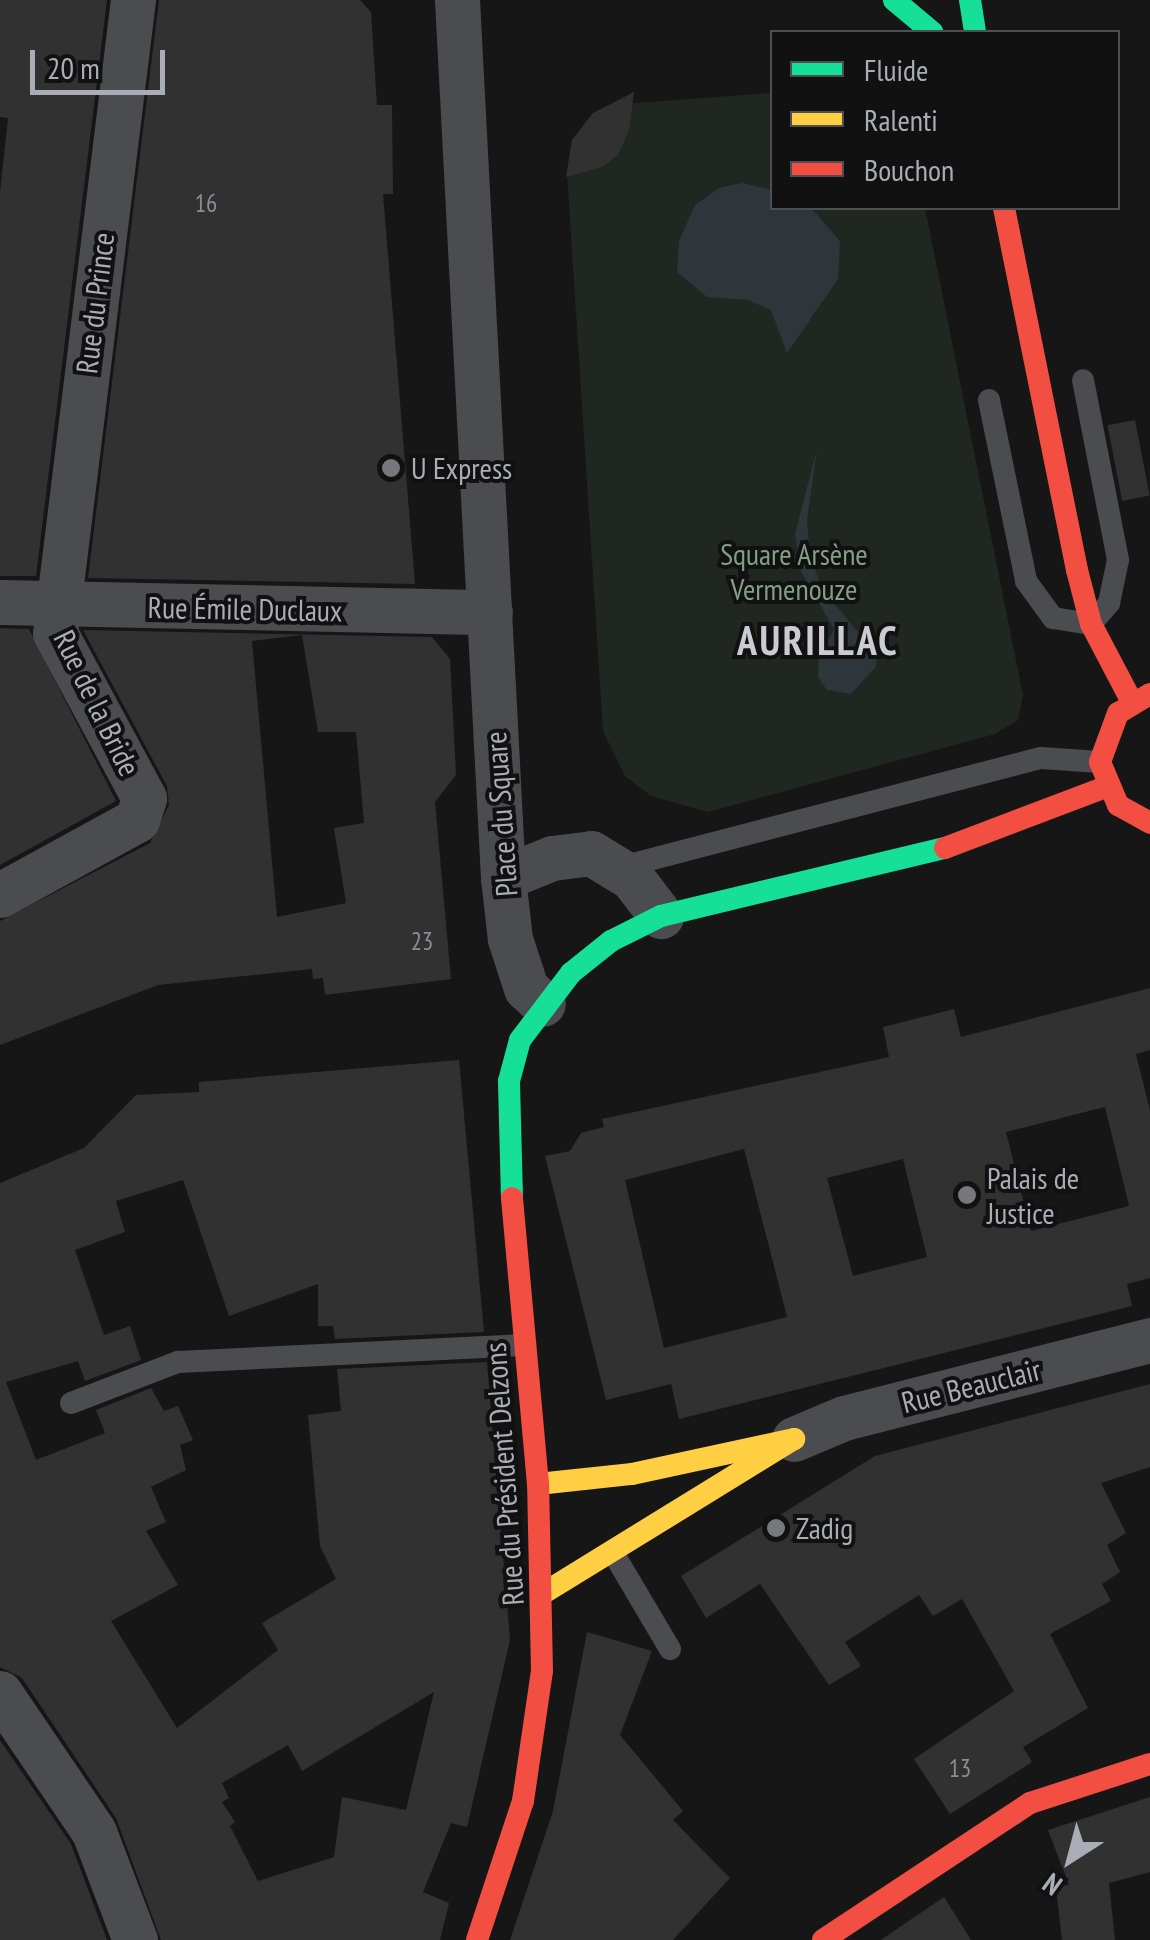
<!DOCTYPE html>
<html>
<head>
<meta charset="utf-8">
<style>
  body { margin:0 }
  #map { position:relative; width:1150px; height:1940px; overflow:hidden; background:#161617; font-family:"PT Sans Narrow",sans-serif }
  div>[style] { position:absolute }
  .green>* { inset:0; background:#202721 }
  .water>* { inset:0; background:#2e363b }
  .building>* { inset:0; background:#313132; transform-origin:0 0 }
  .lane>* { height:22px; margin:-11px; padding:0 11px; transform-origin:11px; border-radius:11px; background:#4b4c4f }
  .street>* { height:45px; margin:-22.5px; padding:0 22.5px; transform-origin:22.5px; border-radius:22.5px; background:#4b4c4f }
  .fast>* { height:22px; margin:-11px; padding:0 11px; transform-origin:11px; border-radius:11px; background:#16e098 }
  .slow>* { height:22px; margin:-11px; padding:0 11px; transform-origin:11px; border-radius:11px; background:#ffcf43 }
  .jam>* { height:22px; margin:-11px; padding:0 11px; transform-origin:11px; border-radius:11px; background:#f24e42 }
  .dots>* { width:28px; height:28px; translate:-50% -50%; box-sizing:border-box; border:5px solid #111112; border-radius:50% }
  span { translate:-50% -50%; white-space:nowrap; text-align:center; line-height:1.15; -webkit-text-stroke:8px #111112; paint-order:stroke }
  .number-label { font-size:25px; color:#8b8e95 }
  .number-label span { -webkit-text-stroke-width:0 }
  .street-label { font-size:30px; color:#a9adb6 }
  .poi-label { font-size:30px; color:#a9adb6 }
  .left { translate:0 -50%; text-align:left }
  .park-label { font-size:30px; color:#829f83 }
  .district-label { font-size:40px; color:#caccd2; font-weight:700; letter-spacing:2.5px }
  .legend { position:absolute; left:770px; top:30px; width:350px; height:180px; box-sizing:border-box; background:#111112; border:2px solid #4e4f54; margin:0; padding:12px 18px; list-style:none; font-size:30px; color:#a9adb6 }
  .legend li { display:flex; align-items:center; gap:20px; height:50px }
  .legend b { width:50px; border:2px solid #4e4f54 }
  .north { position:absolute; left:1020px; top:1810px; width:100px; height:100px; -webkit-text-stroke:8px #111112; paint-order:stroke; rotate:216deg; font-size:28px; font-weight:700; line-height:40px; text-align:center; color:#a9adb6 }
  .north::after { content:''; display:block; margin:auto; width:35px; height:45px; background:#a9adb6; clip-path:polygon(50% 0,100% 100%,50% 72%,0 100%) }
  .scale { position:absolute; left:30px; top:50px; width:135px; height:45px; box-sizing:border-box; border:5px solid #a9adb6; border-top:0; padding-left:12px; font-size:30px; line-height:35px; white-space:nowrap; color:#a9adb6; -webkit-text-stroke:8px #111112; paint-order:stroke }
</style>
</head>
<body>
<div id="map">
  <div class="green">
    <i style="clip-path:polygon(772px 93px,772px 208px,925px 208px,1023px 695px,1018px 720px,995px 734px,708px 812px,651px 796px,625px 776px,603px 731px,567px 173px,572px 140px,593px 113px,609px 105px)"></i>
  </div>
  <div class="water">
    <i style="clip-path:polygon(742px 183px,772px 190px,772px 208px,811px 208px,840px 241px,838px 279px,787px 353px,771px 310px,748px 300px,707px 297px,677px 272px,679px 241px,695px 205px,719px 188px)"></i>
    <i style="clip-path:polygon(817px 449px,807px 520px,810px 557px,823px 590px,877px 655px,876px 667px,851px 694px,827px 690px,818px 677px,819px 656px,834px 629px,801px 572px,795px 534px)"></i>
  </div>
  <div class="building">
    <i style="clip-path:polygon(0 0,107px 0,36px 576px,0 576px,0 192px,8px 118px,0 117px)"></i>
    <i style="clip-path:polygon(159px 0,360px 0,371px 12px,377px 105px,392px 105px,393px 194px,383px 194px,415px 584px,88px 578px)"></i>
    <i style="clip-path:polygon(634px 92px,629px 130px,618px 155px,602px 167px,566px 177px,572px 140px,593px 113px)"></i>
    <i style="left:1135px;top:420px;width:77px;height:28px;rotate:79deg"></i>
    <i style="clip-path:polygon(0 628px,29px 629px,116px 801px,0 865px)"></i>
    <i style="clip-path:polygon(evenodd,83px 630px,432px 637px,450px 659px,456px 775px,435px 802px,451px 979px,325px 995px,323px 978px,313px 979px,312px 969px,158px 985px,0 1045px,0 921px,150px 843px,169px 805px,167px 786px,83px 630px,302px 635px,318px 732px,356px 732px,364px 823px,334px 828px,346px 903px,277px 917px,252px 641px,302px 635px)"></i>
    <i style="clip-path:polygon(evenodd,1150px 988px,1150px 1050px,1136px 1054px,1150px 1110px,1150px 1278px,1127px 1284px,1132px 1306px,679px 1419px,671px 1384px,606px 1400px,545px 1156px,570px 1151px,581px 1133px,604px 1127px,602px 1119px,889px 1057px,883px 1027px,954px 1009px,961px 1037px,1150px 988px,1105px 1107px,1129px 1206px,1031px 1231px,1006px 1132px,1105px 1107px,1150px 988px,744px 1149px,787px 1317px,664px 1348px,625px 1180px,744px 1149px,1150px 988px,903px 1159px,927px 1257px,853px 1276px,827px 1178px,903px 1159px)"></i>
    <i style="clip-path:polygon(evenodd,459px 1060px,484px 1332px,335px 1339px,333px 1326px,318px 1326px,318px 1284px,229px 1316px,183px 1180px,116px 1201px,125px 1232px,75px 1250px,104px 1335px,130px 1326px,141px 1360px,85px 1381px,78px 1361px,6px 1382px,36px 1460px,105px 1433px,96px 1410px,151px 1388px,164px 1411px,178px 1406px,193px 1440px,180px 1445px,186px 1470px,151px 1487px,166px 1522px,146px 1531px,178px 1585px,111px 1621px,177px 1728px,278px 1650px,262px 1623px,336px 1579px,320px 1546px,308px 1415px,341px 1411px,337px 1369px,487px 1362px,510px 1640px,467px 1827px,451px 1823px,423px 1892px,449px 1903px,440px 1940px,161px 1940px,116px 1818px,22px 1678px,0 1667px,0 1183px,84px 1148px,136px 1095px,199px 1092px,199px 1082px,459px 1060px,434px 1692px,406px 1810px,342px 1797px,334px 1857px,258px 1881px,230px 1826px,235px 1822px,222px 1802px,229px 1798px,222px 1783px,288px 1745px,302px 1771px,434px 1692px)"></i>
    <i style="clip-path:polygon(1150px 1384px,1150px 1467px,1101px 1483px,1126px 1533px,1107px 1545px,1120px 1572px,1102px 1584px,1111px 1601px,1050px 1634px,1088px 1708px,1023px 1747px,1032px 1762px,950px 1814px,914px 1759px,1014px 1691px,962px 1599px,933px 1616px,919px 1595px,845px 1642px,861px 1666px,829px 1685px,760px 1584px,706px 1618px,681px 1576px,875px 1456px)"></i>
    <i style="clip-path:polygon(587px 1632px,652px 1651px,620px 1735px,683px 1811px,673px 1820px,730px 1878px,673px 1940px,510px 1940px,553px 1811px)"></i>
    <i style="clip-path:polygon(0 1740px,71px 1844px,107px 1940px,0 1940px)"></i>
    <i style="clip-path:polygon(1150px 1797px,1150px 1872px,1109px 1883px,1115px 1940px,1062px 1940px,1056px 1887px,1069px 1885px,1048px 1830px)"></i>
    <i style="clip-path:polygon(944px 1897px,971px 1940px,881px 1940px,891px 1933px)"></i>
  </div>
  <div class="lane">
    <i style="left:989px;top:400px;width:185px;rotate:78.4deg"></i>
    <i style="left:1026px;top:581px;width:46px;rotate:53.9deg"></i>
    <i style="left:1053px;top:618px;width:38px;rotate:9deg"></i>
    <i style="left:1091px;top:624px;width:28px;rotate:-49deg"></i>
    <i style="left:1109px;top:603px;width:44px;rotate:-78.2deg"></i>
    <i style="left:1118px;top:560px;width:183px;rotate:-101deg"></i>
    <i style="left:618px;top:868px;width:437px;rotate:-14.6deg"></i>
    <i style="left:1041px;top:758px;width:59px;rotate:3.9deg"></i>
    <i style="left:71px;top:1403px;width:115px;rotate:-21deg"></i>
    <i style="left:178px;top:1362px;width:347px;rotate:-2.8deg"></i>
    <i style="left:612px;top:1551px;width:114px;rotate:59.4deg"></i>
  </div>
  <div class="street">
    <i style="left:457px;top:0;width:879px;rotate:87deg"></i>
    <i style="left:503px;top:878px;width:61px;rotate:83.5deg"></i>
    <i style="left:510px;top:939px;width:52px;rotate:71.9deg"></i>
    <i style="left:526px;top:988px;width:23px;rotate:43deg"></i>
    <i style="left:0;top:602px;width:490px;rotate:1.2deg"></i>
    <i style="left:503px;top:878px;width:53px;rotate:-22.2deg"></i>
    <i style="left:552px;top:858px;width:39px;rotate:-7deg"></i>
    <i style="left:591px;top:853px;width:48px;rotate:31.4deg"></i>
    <i style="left:632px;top:878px;width:48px;rotate:52.7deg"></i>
    <i style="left:0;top:895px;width:156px;rotate:-28.7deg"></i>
    <i style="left:137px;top:820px;width:23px;rotate:-72deg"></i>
    <i style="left:144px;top:798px;width:187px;rotate:-118.3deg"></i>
    <i style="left:55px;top:633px;width:638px;rotate:-82.98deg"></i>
    <i style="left:794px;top:1439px;width:54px;rotate:-22.8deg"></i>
    <i style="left:844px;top:1418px;width:316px;rotate:-14.3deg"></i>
    <i style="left:0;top:1693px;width:168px;rotate:55.9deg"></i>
    <i style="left:94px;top:1832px;width:116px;rotate:69.2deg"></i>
  </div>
  <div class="fast">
    <i style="left:894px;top:0;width:50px;rotate:40.1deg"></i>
    <i style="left:970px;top:0;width:32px;rotate:81deg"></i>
    <i style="left:512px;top:1198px;width:117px;rotate:-91.5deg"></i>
    <i style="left:509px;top:1081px;width:42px;rotate:-75deg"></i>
    <i style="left:520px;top:1040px;width:84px;rotate:-52.7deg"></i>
    <i style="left:571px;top:973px;width:51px;rotate:-38.7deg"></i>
    <i style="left:611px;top:941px;width:56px;rotate:-26.6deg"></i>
    <i style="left:661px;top:916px;width:292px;rotate:-13.5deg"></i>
  </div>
  <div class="slow">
    <i style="left:538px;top:1484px;width:95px;rotate:-6.1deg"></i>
    <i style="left:632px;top:1474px;width:166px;rotate:-12.2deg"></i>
    <i style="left:794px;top:1439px;width:292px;rotate:148.4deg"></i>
  </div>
  <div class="jam">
    <i style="left:1004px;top:208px;width:369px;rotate:78.6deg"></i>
    <i style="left:1077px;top:570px;width:56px;rotate:75.5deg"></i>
    <i style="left:1091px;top:624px;width:88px;rotate:62.3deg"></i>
    <i style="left:1150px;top:694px;width:37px;rotate:149deg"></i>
    <i style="left:1118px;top:713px;width:52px;rotate:110.2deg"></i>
    <i style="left:1100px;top:762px;width:47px;rotate:67.3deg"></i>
    <i style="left:1118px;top:805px;width:37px;rotate:29deg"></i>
    <i style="left:945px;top:848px;width:172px;rotate:-20.8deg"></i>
    <i style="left:477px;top:1940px;width:146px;rotate:-71.7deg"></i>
    <i style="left:523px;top:1801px;width:131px;rotate:-81.7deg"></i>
    <i style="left:542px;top:1671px;width:187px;rotate:-91.2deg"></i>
    <i style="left:538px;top:1484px;width:287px;rotate:-95.2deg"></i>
    <i style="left:823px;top:1940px;width:248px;rotate:-33.5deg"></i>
    <i style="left:1030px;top:1803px;width:126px;rotate:-18deg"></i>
  </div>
  <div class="dots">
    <i style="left:391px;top:468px;background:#76787e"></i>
    <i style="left:967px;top:1195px;background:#76787e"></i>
    <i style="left:776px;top:1528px;background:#76787e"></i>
  </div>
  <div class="number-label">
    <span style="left:206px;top:203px">16</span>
    <span style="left:422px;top:941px">23</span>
    <span style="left:960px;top:1768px">13</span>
  </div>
  <div class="street-label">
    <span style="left:95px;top:303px;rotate:-83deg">Rue du Prince</span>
    <span style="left:245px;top:609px;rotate:1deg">Rue Émile Duclaux</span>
    <span style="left:97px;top:703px;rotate:64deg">Rue de la Bride</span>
    <span style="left:501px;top:814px;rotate:-94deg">Place du Square</span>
    <span style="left:971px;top:1386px;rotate:-14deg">Rue Beauclair</span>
    <span style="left:504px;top:1474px;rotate:-94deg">Rue du Président Delzons</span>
  </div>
  <div class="poi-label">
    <span class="left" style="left:411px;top:468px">U Express</span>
    <span class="left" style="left:987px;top:1195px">Palais de<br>Justice</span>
    <span class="left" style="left:796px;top:1528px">Zadig</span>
  </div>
  <div class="park-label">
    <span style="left:794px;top:571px">Square Arsène<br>Vermenouze</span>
  </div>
  <div class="district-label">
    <span style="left:818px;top:640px">AURILLAC</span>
  </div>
  <ul class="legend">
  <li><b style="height:12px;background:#16e098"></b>Fluide</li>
  <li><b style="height:12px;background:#ffcf43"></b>Ralenti</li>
  <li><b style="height:12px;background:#f24e42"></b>Bouchon</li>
  </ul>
  <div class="north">N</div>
  <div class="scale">20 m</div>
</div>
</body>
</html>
